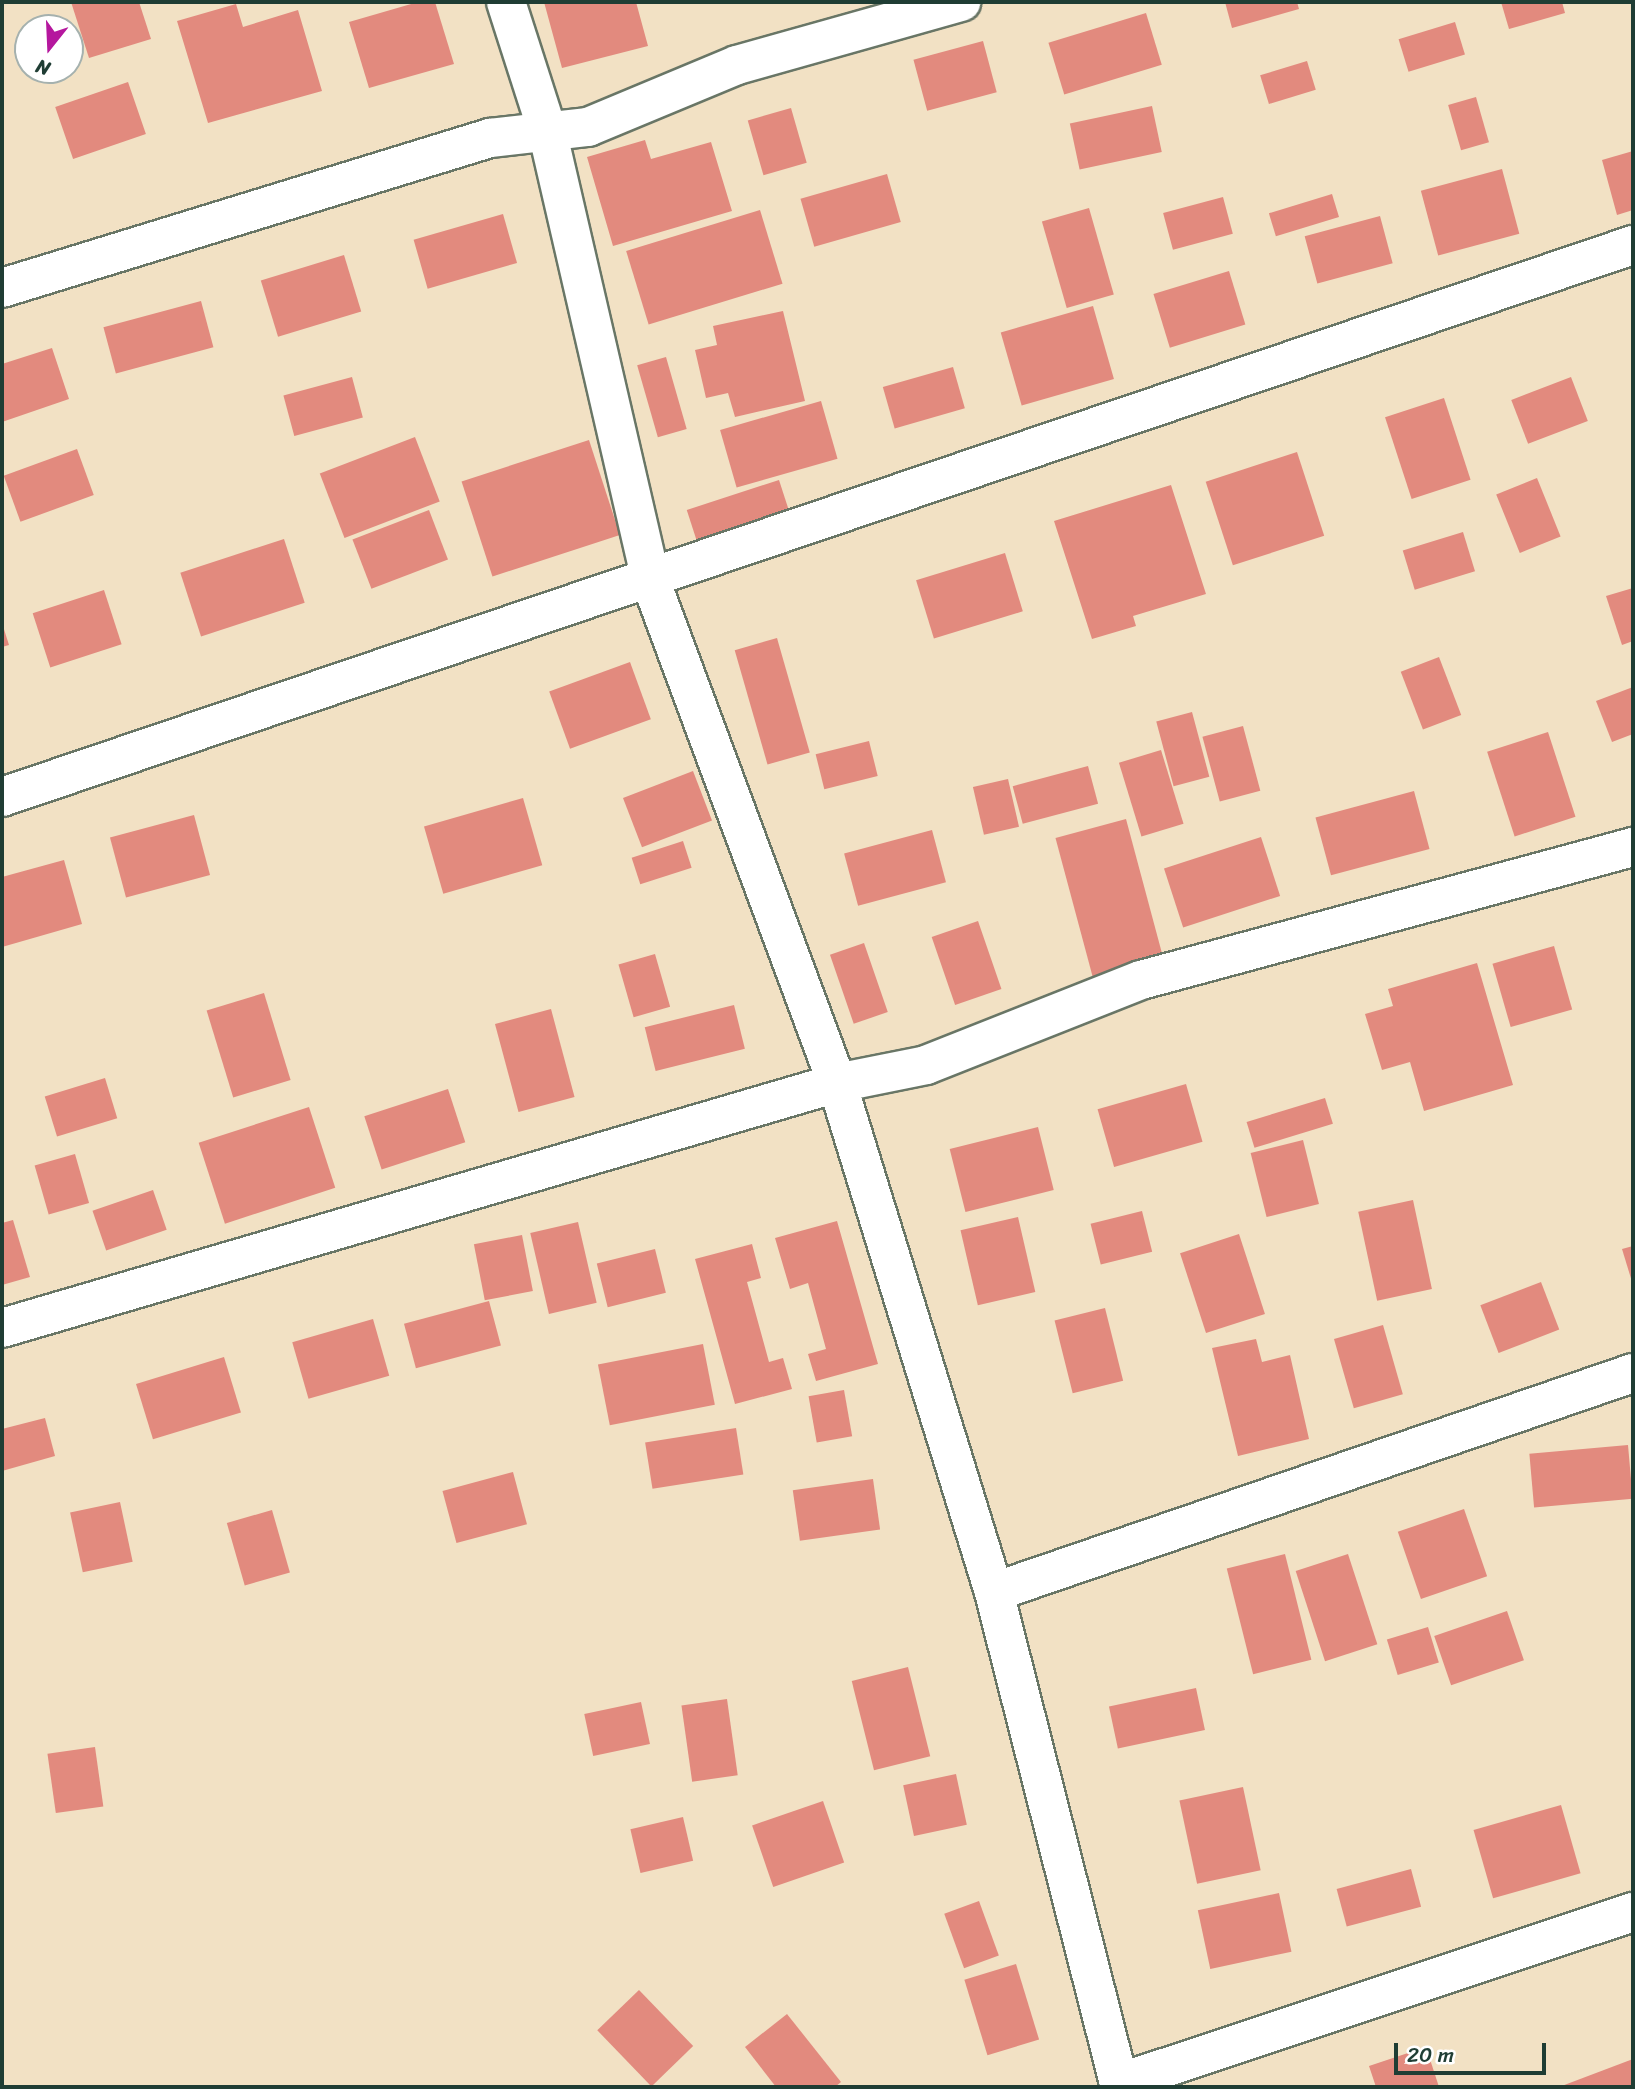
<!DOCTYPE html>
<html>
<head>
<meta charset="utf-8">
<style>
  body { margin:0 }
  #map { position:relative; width:1635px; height:2089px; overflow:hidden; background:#f2e1c4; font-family:Sriracha,sans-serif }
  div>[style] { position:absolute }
  .building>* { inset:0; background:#e28a7e; transform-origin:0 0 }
  .roads { filter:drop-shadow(2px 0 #697666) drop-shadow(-2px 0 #697666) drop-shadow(0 2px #697666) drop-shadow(0 -2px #697666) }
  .minor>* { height:38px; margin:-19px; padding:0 19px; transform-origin:19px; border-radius:19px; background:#fff }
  span { translate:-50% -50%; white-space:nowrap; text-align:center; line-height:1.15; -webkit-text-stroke:6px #fff; paint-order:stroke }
  .frame { position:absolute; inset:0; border:4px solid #1f3d34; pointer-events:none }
  .north { position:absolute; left:14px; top:14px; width:70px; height:70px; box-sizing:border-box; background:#fff; border:2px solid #a5b1ae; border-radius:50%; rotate:198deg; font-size:19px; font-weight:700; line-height:28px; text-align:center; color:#1f3d34 }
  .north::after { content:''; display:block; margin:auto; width:24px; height:32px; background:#b5179e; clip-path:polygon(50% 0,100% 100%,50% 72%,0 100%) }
  .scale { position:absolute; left:1394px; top:2043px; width:152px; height:32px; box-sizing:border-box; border:4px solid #1f3d34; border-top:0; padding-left:9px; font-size:21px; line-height:24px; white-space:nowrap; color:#1f3d34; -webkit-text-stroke:5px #fff; paint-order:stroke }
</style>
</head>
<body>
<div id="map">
  <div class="building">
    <i style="clip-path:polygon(71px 2px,139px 2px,151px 39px,89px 58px)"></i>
    <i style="clip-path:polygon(418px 2px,435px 2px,454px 64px,369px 88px,349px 22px)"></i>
    <i style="clip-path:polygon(544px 2px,636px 2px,648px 46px,562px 68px)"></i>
    <i style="clip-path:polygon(1225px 2px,1297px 2px,1299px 9px,1232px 28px)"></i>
    <i style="clip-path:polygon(1501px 2px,1562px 2px,1565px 13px,1509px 29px)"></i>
    <i style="clip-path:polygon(236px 4px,243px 27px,298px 10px,322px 91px,208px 123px,177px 21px)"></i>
    <i style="left:1146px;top:13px;width:54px;height:102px;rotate:73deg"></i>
    <i style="left:1455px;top:22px;width:34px;height:59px;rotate:73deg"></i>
    <i style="left:983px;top:41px;width:53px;height:72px;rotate:75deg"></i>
    <i style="left:1307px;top:61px;width:30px;height:49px;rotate:73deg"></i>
    <i style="left:128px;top:82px;width:55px;height:77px;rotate:71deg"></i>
    <i style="left:1476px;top:97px;width:47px;height:29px;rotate:74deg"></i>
    <i style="left:1152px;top:106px;width:47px;height:84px;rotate:78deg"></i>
    <i style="left:791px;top:108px;width:57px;height:45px;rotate:74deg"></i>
    <i style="clip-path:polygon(645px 140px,651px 159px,711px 142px,732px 211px,613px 246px,587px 157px)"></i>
    <i style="clip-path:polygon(1633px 151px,1633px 210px,1617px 215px,1602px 160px)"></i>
    <i style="left:1502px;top:169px;width:67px;height:84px;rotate:75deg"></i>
    <i style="left:887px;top:174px;width:50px;height:90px;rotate:74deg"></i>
    <i style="left:1332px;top:194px;width:24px;height:66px;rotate:73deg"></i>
    <i style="left:1223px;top:197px;width:38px;height:62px;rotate:75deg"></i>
    <i style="left:1089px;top:208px;width:90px;height:49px;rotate:74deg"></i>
    <i style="left:760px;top:210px;width:77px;height:140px;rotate:73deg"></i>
    <i style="left:503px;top:214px;width:51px;height:93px;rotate:74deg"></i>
    <i style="left:1380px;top:216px;width:49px;height:78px;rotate:75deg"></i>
    <i style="left:344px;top:255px;width:59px;height:87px;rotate:73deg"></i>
    <i style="left:1229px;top:271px;width:56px;height:79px;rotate:73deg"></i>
    <i style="left:201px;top:301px;width:48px;height:101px;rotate:75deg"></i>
    <i style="left:1093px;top:306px;width:76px;height:96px;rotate:74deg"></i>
    <i style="clip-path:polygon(783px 311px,805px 401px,735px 417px,728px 393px,706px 398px,695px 350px,717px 345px,713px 326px)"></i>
    <i style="clip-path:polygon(52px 348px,69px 399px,2px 422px,2px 364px)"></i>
    <i style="left:666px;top:357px;width:75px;height:30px;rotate:74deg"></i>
    <i style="left:953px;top:367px;width:43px;height:73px;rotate:74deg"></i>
    <i style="left:352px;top:377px;width:42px;height:71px;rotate:75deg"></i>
    <i style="left:1571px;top:377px;width:47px;height:64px;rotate:69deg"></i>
    <i style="left:1444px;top:398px;width:86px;height:62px;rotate:72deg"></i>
    <i style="left:821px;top:401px;width:60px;height:105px;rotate:74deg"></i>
    <i style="left:415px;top:437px;width:69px;height:102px;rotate:69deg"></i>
    <i style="left:589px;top:440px;width:100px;height:134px;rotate:72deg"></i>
    <i style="left:77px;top:449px;width:49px;height:78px;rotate:70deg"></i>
    <i style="left:1297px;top:452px;width:88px;height:96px;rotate:72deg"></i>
    <i style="left:1537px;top:478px;width:63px;height:44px;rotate:68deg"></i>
    <i style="left:779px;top:480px;width:36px;height:97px;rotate:72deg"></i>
    <i style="clip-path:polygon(1171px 485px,1206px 594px,1133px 616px,1136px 626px,1092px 639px,1054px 521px)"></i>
    <i style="left:429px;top:510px;width:53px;height:82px;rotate:69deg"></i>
    <i style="left:1463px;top:532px;width:41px;height:63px;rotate:73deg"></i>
    <i style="left:284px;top:539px;width:67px;height:109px;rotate:72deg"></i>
    <i style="left:1005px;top:553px;width:61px;height:93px;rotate:73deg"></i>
    <i style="clip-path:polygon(1633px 588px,1633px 641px,1622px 645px,1606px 596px)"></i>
    <i style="left:104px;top:590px;width:57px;height:75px;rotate:72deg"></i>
    <i style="clip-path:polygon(2px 623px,9px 645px,2px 647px)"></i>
    <i style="left:777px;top:638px;width:119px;height:44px;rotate:74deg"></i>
    <i style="left:1439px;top:657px;width:62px;height:41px;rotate:69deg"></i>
    <i style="left:630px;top:662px;width:61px;height:86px;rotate:70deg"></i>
    <i style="clip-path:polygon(1633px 687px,1633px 734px,1612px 742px,1596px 701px)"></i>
    <i style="left:1192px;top:712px;width:67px;height:37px;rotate:75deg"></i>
    <i style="left:1243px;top:726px;width:67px;height:42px;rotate:75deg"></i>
    <i style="left:1548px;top:732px;width:89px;height:64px;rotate:72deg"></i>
    <i style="left:869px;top:741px;width:36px;height:55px;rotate:76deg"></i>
    <i style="left:1161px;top:750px;width:77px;height:44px;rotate:73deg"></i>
    <i style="left:1088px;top:766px;width:39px;height:78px;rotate:75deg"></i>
    <i style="left:693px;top:771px;width:53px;height:75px;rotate:69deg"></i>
    <i style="left:1008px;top:779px;width:49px;height:36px;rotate:77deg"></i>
    <i style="left:1414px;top:791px;width:60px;height:102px;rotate:75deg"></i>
    <i style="left:523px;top:798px;width:70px;height:103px;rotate:74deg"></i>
    <i style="left:194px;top:815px;width:62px;height:87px;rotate:75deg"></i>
    <i style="left:1126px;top:819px;width:147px;height:73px;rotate:75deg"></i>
    <i style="left:932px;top:830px;width:54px;height:91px;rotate:75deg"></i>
    <i style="left:1261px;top:837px;width:62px;height:102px;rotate:72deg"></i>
    <i style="left:683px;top:841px;width:28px;height:54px;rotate:72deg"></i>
    <i style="clip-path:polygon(64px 860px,82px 924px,2px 947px,2px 877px)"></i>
    <i style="left:978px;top:921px;width:72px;height:49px;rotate:71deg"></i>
    <i style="left:864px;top:943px;width:73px;height:36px;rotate:71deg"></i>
    <i style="left:1554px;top:946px;width:66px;height:64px;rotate:74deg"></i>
    <i style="left:655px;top:954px;width:55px;height:38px;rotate:74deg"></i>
    <i style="clip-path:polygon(1477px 963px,1513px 1085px,1424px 1111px,1410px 1062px,1382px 1070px,1365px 1014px,1393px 1006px,1388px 989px)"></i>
    <i style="left:264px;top:993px;width:91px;height:60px;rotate:73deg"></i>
    <i style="left:734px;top:1005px;width:45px;height:92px;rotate:76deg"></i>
    <i style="left:551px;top:1009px;width:91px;height:58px;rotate:75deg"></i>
    <i style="left:105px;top:1078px;width:42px;height:63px;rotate:73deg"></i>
    <i style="left:1186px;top:1084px;width:60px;height:92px;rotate:74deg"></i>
    <i style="left:448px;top:1089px;width:56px;height:88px;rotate:72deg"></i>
    <i style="left:1325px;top:1098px;width:27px;height:82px;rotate:73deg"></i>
    <i style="left:309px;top:1107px;width:85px;height:116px;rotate:72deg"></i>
    <i style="left:1038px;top:1127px;width:65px;height:91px;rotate:76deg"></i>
    <i style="left:1303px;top:1140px;width:66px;height:54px;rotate:76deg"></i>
    <i style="left:75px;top:1154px;width:51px;height:42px;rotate:74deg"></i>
    <i style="left:153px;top:1190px;width:42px;height:64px;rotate:71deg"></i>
    <i style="left:1413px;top:1200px;width:91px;height:56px;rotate:78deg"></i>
    <i style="left:1142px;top:1211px;width:42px;height:53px;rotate:76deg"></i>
    <i style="left:1018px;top:1217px;width:77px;height:59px;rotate:77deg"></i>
    <i style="clip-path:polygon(13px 1220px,30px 1277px,2px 1285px,2px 1223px)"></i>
    <i style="clip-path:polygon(837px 1221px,878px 1364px,816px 1381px,808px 1354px,826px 1349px,808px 1283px,790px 1289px,775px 1238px)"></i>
    <i style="left:578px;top:1222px;width:83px;height:49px;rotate:77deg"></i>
    <i style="left:1239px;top:1234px;width:84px;height:62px;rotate:72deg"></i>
    <i style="left:522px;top:1235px;width:57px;height:49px;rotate:79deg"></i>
    <i style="clip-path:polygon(752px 1244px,761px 1278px,747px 1282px,769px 1362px,783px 1358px,792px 1389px,735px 1404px,695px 1259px)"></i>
    <i style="clip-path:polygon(1633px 1246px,1633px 1285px,1622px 1249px)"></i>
    <i style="left:655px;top:1249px;width:45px;height:60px;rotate:76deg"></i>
    <i style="left:1541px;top:1282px;width:51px;height:65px;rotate:69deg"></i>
    <i style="left:489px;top:1301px;width:46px;height:88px;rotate:75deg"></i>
    <i style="left:1105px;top:1308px;width:75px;height:52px;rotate:76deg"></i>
    <i style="left:373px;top:1319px;width:59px;height:84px;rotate:74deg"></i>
    <i style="left:1383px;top:1325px;width:72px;height:51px;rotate:74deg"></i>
    <i style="clip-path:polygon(1256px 1339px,1262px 1362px,1290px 1355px,1309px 1439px,1238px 1456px,1212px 1348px)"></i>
    <i style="left:703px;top:1344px;width:62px;height:107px;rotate:79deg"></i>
    <i style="left:224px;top:1357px;width:58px;height:92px;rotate:73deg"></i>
    <i style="left:844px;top:1390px;width:47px;height:36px;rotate:80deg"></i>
    <i style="clip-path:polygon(45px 1418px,55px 1456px,2px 1471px,2px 1429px)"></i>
    <i style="left:736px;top:1428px;width:47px;height:92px;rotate:81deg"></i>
    <i style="left:1628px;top:1445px;width:54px;height:99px;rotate:85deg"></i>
    <i style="left:513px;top:1472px;width:54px;height:73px;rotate:75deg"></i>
    <i style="left:873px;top:1479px;width:51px;height:81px;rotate:82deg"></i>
    <i style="left:120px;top:1502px;width:61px;height:51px;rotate:78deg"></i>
    <i style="left:1464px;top:1509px;width:71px;height:70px;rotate:71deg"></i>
    <i style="left:272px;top:1510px;width:65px;height:47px;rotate:74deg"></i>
    <i style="left:1285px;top:1554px;width:109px;height:60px;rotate:76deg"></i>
    <i style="left:1348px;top:1554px;width:95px;height:55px;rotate:72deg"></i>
    <i style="left:1507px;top:1611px;width:52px;height:77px;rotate:71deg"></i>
    <i style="left:1428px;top:1627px;width:37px;height:43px;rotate:73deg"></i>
    <i style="left:908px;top:1667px;width:92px;height:58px;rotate:76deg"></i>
    <i style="left:1196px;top:1688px;width:43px;height:89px;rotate:78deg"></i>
    <i style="left:727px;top:1699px;width:77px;height:46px;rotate:82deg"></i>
    <i style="left:641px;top:1702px;width:43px;height:58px;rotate:78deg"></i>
    <i style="left:95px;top:1747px;width:60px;height:48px;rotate:82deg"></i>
    <i style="left:956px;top:1774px;width:52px;height:54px;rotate:78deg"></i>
    <i style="left:1243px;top:1787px;width:85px;height:65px;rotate:78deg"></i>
    <i style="left:823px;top:1801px;width:65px;height:75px;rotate:71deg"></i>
    <i style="left:1561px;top:1805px;width:71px;height:91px;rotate:74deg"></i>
    <i style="left:683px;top:1817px;width:45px;height:54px;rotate:77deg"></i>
    <i style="left:1411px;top:1869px;width:39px;height:77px;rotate:75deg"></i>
    <i style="left:1279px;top:1893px;width:60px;height:83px;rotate:78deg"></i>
    <i style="left:979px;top:1901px;width:58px;height:37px;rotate:70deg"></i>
    <i style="left:1016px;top:1964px;width:79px;height:54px;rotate:73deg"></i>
    <i style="left:639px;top:1990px;width:78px;height:58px;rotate:46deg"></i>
    <i style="clip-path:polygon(787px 2014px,841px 2082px,835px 2087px,776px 2087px,745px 2047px)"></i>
    <i style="clip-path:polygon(1426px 2047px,1439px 2087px,1376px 2087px,1369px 2066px)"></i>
    <i style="clip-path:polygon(1633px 2059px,1633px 2087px,1559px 2087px)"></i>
  </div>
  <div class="roads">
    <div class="minor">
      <i style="left:506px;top:2px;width:134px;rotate:72.2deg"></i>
      <i style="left:547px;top:130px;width:464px;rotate:77deg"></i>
      <i style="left:651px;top:582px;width:534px;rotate:69.63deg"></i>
      <i style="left:837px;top:1083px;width:533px;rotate:72.86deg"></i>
      <i style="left:994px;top:1592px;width:511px;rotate:75.72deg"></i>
      <i style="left:2px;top:288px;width:511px;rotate:-17.09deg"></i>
      <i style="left:490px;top:138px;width:99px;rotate:-6.4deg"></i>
      <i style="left:588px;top:127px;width:161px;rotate:-22.6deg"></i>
      <i style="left:737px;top:65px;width:233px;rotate:-15.7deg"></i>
      <i style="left:2px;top:797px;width:1722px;rotate:-18.7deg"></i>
      <i style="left:2px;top:1328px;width:870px;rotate:-16.35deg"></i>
      <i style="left:837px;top:1083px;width:91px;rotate:-11.4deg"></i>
      <i style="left:926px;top:1065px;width:231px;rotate:-21.6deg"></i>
      <i style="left:1141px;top:980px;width:510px;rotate:-15.13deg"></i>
      <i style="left:994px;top:1592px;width:675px;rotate:-18.92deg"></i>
      <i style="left:1119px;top:2083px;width:542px;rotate:-18.4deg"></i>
    </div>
  </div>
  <div class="frame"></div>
  <div class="north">N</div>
  <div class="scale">20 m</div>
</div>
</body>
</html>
